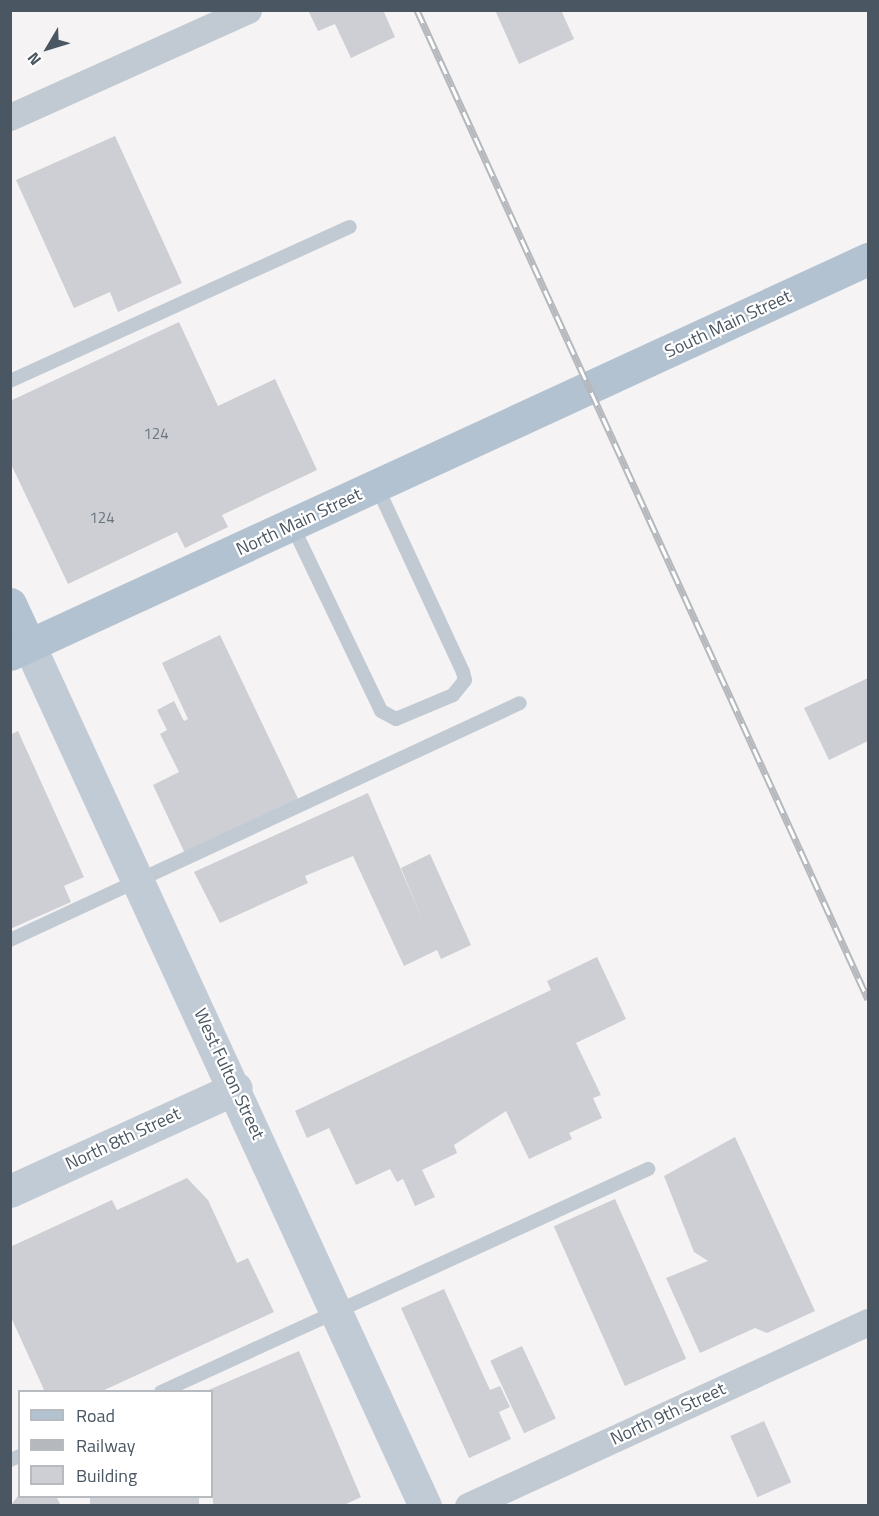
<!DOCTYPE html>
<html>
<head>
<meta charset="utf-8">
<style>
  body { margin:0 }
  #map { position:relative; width:879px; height:1516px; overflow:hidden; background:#f5f3f3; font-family:"Titillium Web",sans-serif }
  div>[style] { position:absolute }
  .building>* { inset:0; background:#cdcfd5; transform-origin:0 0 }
  .lane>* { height:14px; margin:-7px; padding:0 7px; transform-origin:7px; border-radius:7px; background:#c1cad2 }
  .street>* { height:27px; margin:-13.5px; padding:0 13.5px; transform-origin:13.5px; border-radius:13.5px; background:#c1cad2 }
  .secondary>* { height:33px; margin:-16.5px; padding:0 16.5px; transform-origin:16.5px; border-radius:16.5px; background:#c1cbd6 }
  .primary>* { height:33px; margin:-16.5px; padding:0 16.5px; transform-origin:16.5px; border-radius:16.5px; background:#b3c2d1 }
  .rail>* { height:7px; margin-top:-3.5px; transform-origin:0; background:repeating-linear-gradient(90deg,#fff 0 14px,#b5b8bd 0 28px); box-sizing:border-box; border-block:2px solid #b5b8bd }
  span { translate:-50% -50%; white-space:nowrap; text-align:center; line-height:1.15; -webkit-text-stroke:4.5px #fff; paint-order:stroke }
  .number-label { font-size:15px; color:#6b747e }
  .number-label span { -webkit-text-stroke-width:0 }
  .street-label { font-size:18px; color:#4a5661 }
  .frame { position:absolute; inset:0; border:12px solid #4a5661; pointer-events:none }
  .legend { position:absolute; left:18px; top:1390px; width:195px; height:108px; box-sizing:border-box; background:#fff; border:2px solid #b7bbc0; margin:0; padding:8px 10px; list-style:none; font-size:18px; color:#4a5661 }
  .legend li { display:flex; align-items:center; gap:12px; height:30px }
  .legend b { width:30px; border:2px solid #b7bbc0 }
  .north { position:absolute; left:18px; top:18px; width:60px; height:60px; -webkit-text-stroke:4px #fff; paint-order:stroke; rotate:232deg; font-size:16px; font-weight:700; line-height:24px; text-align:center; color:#4a5661 }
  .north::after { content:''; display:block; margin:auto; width:21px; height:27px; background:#4a5661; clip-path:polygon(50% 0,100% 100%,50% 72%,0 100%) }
</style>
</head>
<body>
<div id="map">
  <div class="building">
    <i style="clip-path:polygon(308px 10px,383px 10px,395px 37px,351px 58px,335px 24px,318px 31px)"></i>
    <i style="clip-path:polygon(495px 10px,561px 10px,574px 39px,519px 64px)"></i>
    <i style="clip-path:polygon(115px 136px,182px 283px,118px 312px,110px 292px,74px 308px,16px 180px)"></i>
    <i style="clip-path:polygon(179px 322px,218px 406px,275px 379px,317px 470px,222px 515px,228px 527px,185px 548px,177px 532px,68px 584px,10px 462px,10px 401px)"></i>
    <i style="clip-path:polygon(220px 635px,302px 807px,188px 860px,153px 785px,179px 772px,160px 734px,167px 730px,157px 710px,174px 701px,184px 721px,188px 719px,162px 663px)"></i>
    <i style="clip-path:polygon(868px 678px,868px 741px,829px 760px,804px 708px)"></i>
    <i style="clip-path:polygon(18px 731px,84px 877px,64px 886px,71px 902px,10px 929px,10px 735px)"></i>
    <i style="clip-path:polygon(368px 793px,423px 921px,401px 868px,430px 854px,471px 945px,441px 959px,437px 950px,404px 966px,353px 856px,305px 876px,308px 883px,220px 923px,194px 872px)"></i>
    <i style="clip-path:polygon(597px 957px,626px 1019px,576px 1043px,601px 1095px,593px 1098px,602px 1118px,569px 1133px,572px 1139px,529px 1159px,506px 1111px,454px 1145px,457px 1153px,422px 1170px,435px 1197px,415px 1206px,403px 1179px,397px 1182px,390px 1169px,356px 1185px,329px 1128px,307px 1138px,295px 1111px,551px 990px,547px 981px)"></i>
    <i style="clip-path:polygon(735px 1137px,815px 1311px,767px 1333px,755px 1328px,700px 1353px,666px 1278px,708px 1261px,694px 1252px,664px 1176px)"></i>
    <i style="clip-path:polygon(187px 1178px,208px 1200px,237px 1263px,248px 1258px,274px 1312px,100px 1392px,45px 1392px,10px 1315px,10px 1247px,112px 1200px,117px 1210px)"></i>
    <i style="left:615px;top:1199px;width:175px;height:67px;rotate:66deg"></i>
    <i style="clip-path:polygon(444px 1289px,490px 1390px,500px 1386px,510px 1407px,499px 1412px,511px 1439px,469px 1458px,401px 1308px)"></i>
    <i style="left:522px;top:1346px;width:80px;height:35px;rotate:65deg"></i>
    <i style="clip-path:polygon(299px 1351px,361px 1497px,342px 1506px,213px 1506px,212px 1392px,204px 1392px)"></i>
    <i style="left:764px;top:1421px;width:67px;height:37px;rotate:66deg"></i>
    <i style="clip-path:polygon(18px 1496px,56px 1496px,61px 1506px,10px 1506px)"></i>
    <i style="left:90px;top:1496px;width:109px;height:11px"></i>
  </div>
  <div class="lane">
    <i style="left:10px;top:381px;width:373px;rotate:-24.4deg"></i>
    <i style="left:292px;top:525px;width:206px;rotate:64.4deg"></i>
    <i style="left:381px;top:711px;width:17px;rotate:28deg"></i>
    <i style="left:396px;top:719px;width:62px;rotate:-22.8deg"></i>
    <i style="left:453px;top:695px;width:19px;rotate:-51deg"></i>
    <i style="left:465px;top:680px;width:8px;rotate:-104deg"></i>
    <i style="left:463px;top:672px;width:204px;rotate:-114.9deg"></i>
    <i style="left:10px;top:940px;width:562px;rotate:-24.92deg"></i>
    <i style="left:161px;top:1392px;width:536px;rotate:-24.6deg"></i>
    <i style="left:10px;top:1460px;width:11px;rotate:-22deg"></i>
  </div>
  <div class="street">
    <i style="left:10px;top:117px;width:261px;rotate:-24.2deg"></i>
    <i style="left:468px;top:1506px;width:440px;rotate:-24.7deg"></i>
  </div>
  <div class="secondary">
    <i style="left:29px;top:645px;width:948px;rotate:65.3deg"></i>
    <i style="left:10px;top:1191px;width:248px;rotate:-24.5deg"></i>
  </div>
  <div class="primary">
    <i style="left:10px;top:604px;width:45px;rotate:65.1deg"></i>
    <i style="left:10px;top:654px;width:945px;rotate:-24.72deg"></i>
  </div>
  <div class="rail">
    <i style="left:417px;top:10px;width:1087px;rotate:65.49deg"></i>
  </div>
  <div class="number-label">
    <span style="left:156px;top:434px">124</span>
    <span style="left:102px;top:518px">124</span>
  </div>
  <div class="street-label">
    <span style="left:728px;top:324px;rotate:-25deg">South Main Street</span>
    <span style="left:299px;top:522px;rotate:-25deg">North Main Street</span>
    <span style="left:229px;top:1074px;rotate:65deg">West Fulton Street</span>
    <span style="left:123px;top:1139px;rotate:-25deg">North 8th Street</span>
    <span style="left:668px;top:1414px;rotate:-25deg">North 9th Street</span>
  </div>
  <div class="frame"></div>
  <ul class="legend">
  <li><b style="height:8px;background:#b3c2d1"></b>Road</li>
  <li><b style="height:8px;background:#b5b8bd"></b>Railway</li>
  <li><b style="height:16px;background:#cdcfd5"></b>Building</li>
  </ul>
  <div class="north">N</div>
</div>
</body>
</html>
